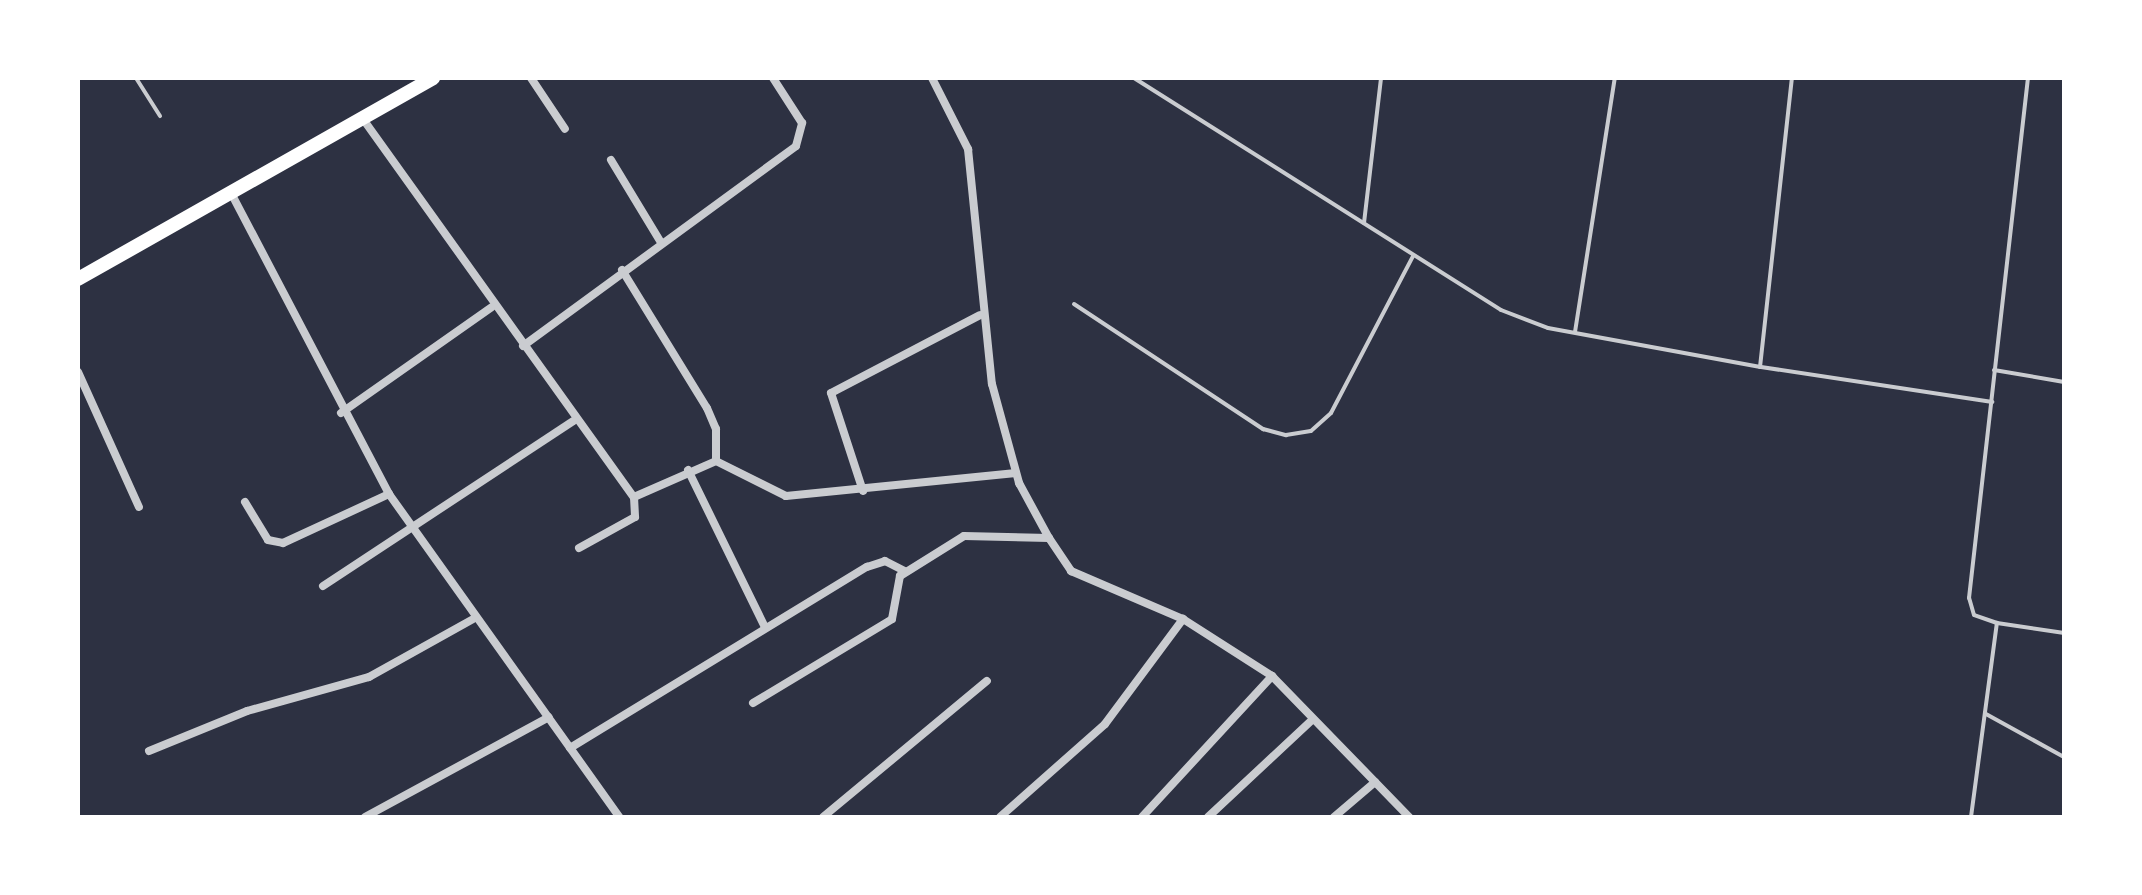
<!DOCTYPE html>
<html>
<head>
<meta charset="utf-8">
<style>
  body { margin:0 }
  #map { position:relative; width:2142px; height:895px; overflow:hidden; background:#2d3142; font-family:"IBM Plex Sans",sans-serif }
  div>[style] { position:absolute }
  .service>* { height:4px; margin:-2px; padding:0 2px; transform-origin:2px; border-radius:2px; background:#caccd0 }
  .minor>* { height:8px; margin:-4px; padding:0 4px; transform-origin:4px; border-radius:4px; background:#caccd0 }
  .primary>* { height:14px; margin:-7px; padding:0 7px; transform-origin:7px; border-radius:7px; background:#fff }
  span { translate:-50% -50%; white-space:nowrap; text-align:center; line-height:1.15; -webkit-text-stroke:6px #fff; paint-order:stroke }
  .frame { position:absolute; inset:0; border:80px solid #fff; pointer-events:none }
</style>
</head>
<body>
<div id="map">
  <div class="service">
    <i style="left:136px;top:78px;width:45px;rotate:57.7deg"></i>
    <i style="left:1134px;top:78px;width:434px;rotate:32.3deg"></i>
    <i style="left:1501px;top:310px;width:50px;rotate:21deg"></i>
    <i style="left:1548px;top:328px;width:216px;rotate:10.4deg"></i>
    <i style="left:1760px;top:367px;width:291px;rotate:-83.7deg"></i>
    <i style="left:1364px;top:223px;width:146px;rotate:-83.3deg"></i>
    <i style="left:1074px;top:304px;width:227px;rotate:33.5deg"></i>
    <i style="left:1263px;top:429px;width:24px;rotate:15deg"></i>
    <i style="left:1286px;top:435px;width:25px;rotate:-9deg"></i>
    <i style="left:1311px;top:431px;width:27px;rotate:-42deg"></i>
    <i style="left:1331px;top:413px;width:177px;rotate:-62.4deg"></i>
    <i style="left:1575px;top:332px;width:257px;rotate:-81.1deg"></i>
    <i style="left:1761px;top:367px;width:234px;rotate:8.6deg"></i>
    <i style="left:1994px;top:370px;width:71px;rotate:9.7deg"></i>
    <i style="left:1997px;top:623px;width:68px;rotate:8.5deg"></i>
    <i style="left:1986px;top:714px;width:89px;rotate:28.9deg"></i>
    <i style="left:1971px;top:817px;width:196px;rotate:-82.4deg"></i>
    <i style="left:1997px;top:623px;width:24px;rotate:-161deg"></i>
    <i style="left:1974px;top:615px;width:18px;rotate:-106deg"></i>
    <i style="left:1969px;top:598px;width:523px;rotate:-83.53deg"></i>
  </div>
  <div class="minor">
    <i style="left:531px;top:78px;width:61px;rotate:56.3deg"></i>
    <i style="left:932px;top:78px;width:80px;rotate:63.1deg"></i>
    <i style="left:968px;top:149px;width:236px;rotate:84.2deg"></i>
    <i style="left:992px;top:384px;width:103px;rotate:74.7deg"></i>
    <i style="left:1019px;top:483px;width:63px;rotate:61.4deg"></i>
    <i style="left:1049px;top:538px;width:40px;rotate:56deg"></i>
    <i style="left:1071px;top:571px;width:122px;rotate:23.2deg"></i>
    <i style="left:1183px;top:619px;width:106px;rotate:32.6deg"></i>
    <i style="left:1272px;top:676px;width:197px;rotate:45.8deg"></i>
    <i style="left:363px;top:119px;width:465px;rotate:54.4deg"></i>
    <i style="left:634px;top:497px;width:20px;rotate:87deg"></i>
    <i style="left:635px;top:517px;width:64px;rotate:151deg"></i>
    <i style="left:611px;top:160px;width:95px;rotate:58.8deg"></i>
    <i style="left:230px;top:191px;width:342px;rotate:62.3deg"></i>
    <i style="left:389px;top:494px;width:397px;rotate:54.5deg"></i>
    <i style="left:622px;top:270px;width:162px;rotate:58.4deg"></i>
    <i style="left:707px;top:408px;width:23px;rotate:67deg"></i>
    <i style="left:716px;top:429px;width:32px;rotate:90deg"></i>
    <i style="left:523px;top:346px;width:338px;rotate:-36.2deg"></i>
    <i style="left:796px;top:146px;width:24px;rotate:-75deg"></i>
    <i style="left:802px;top:123px;width:54px;rotate:-122.8deg"></i>
    <i style="left:78px;top:372px;width:148px;rotate:65.7deg"></i>
    <i style="left:341px;top:413px;width:184px;rotate:-35.1deg"></i>
    <i style="left:688px;top:470px;width:175px;rotate:63.9deg"></i>
    <i style="left:863px;top:491px;width:103px;rotate:-108.1deg"></i>
    <i style="left:831px;top:393px;width:168px;rotate:-27.6deg"></i>
    <i style="left:634px;top:497px;width:90px;rotate:-23.7deg"></i>
    <i style="left:716px;top:461px;width:78px;rotate:26.6deg"></i>
    <i style="left:786px;top:496px;width:231px;rotate:-5.7deg"></i>
    <i style="left:245px;top:502px;width:44px;rotate:58.8deg"></i>
    <i style="left:268px;top:540px;width:15px;rotate:11deg"></i>
    <i style="left:283px;top:543px;width:117px;rotate:-24.8deg"></i>
    <i style="left:323px;top:586px;width:300px;rotate:-33.4deg"></i>
    <i style="left:753px;top:703px;width:162px;rotate:-31.1deg"></i>
    <i style="left:892px;top:619px;width:44px;rotate:-79.5deg"></i>
    <i style="left:900px;top:576px;width:75px;rotate:-32deg"></i>
    <i style="left:964px;top:536px;width:85px;rotate:1.3deg"></i>
    <i style="left:570px;top:748px;width:348px;rotate:-31.4deg"></i>
    <i style="left:867px;top:567px;width:19px;rotate:-18deg"></i>
    <i style="left:885px;top:561px;width:22px;rotate:27deg"></i>
    <i style="left:149px;top:751px;width:106px;rotate:-22.2deg"></i>
    <i style="left:247px;top:711px;width:127px;rotate:-15.6deg"></i>
    <i style="left:369px;top:677px;width:119px;rotate:-29.1deg"></i>
    <i style="left:365px;top:817px;width:209px;rotate:-28.5deg"></i>
    <i style="left:823px;top:817px;width:213px;rotate:-39.7deg"></i>
    <i style="left:1000px;top:817px;width:140px;rotate:-41.5deg"></i>
    <i style="left:1105px;top:724px;width:131px;rotate:-53.4deg"></i>
    <i style="left:1142px;top:817px;width:192px;rotate:-47.3deg"></i>
    <i style="left:1208px;top:817px;width:142px;rotate:-43deg"></i>
    <i style="left:1334px;top:817px;width:54px;rotate:-40.5deg"></i>
  </div>
  <div class="primary">
    <i style="left:78px;top:279px;width:408px;rotate:-29.5deg"></i>
  </div>
  <div class="frame"></div>
</div>
</body>
</html>
